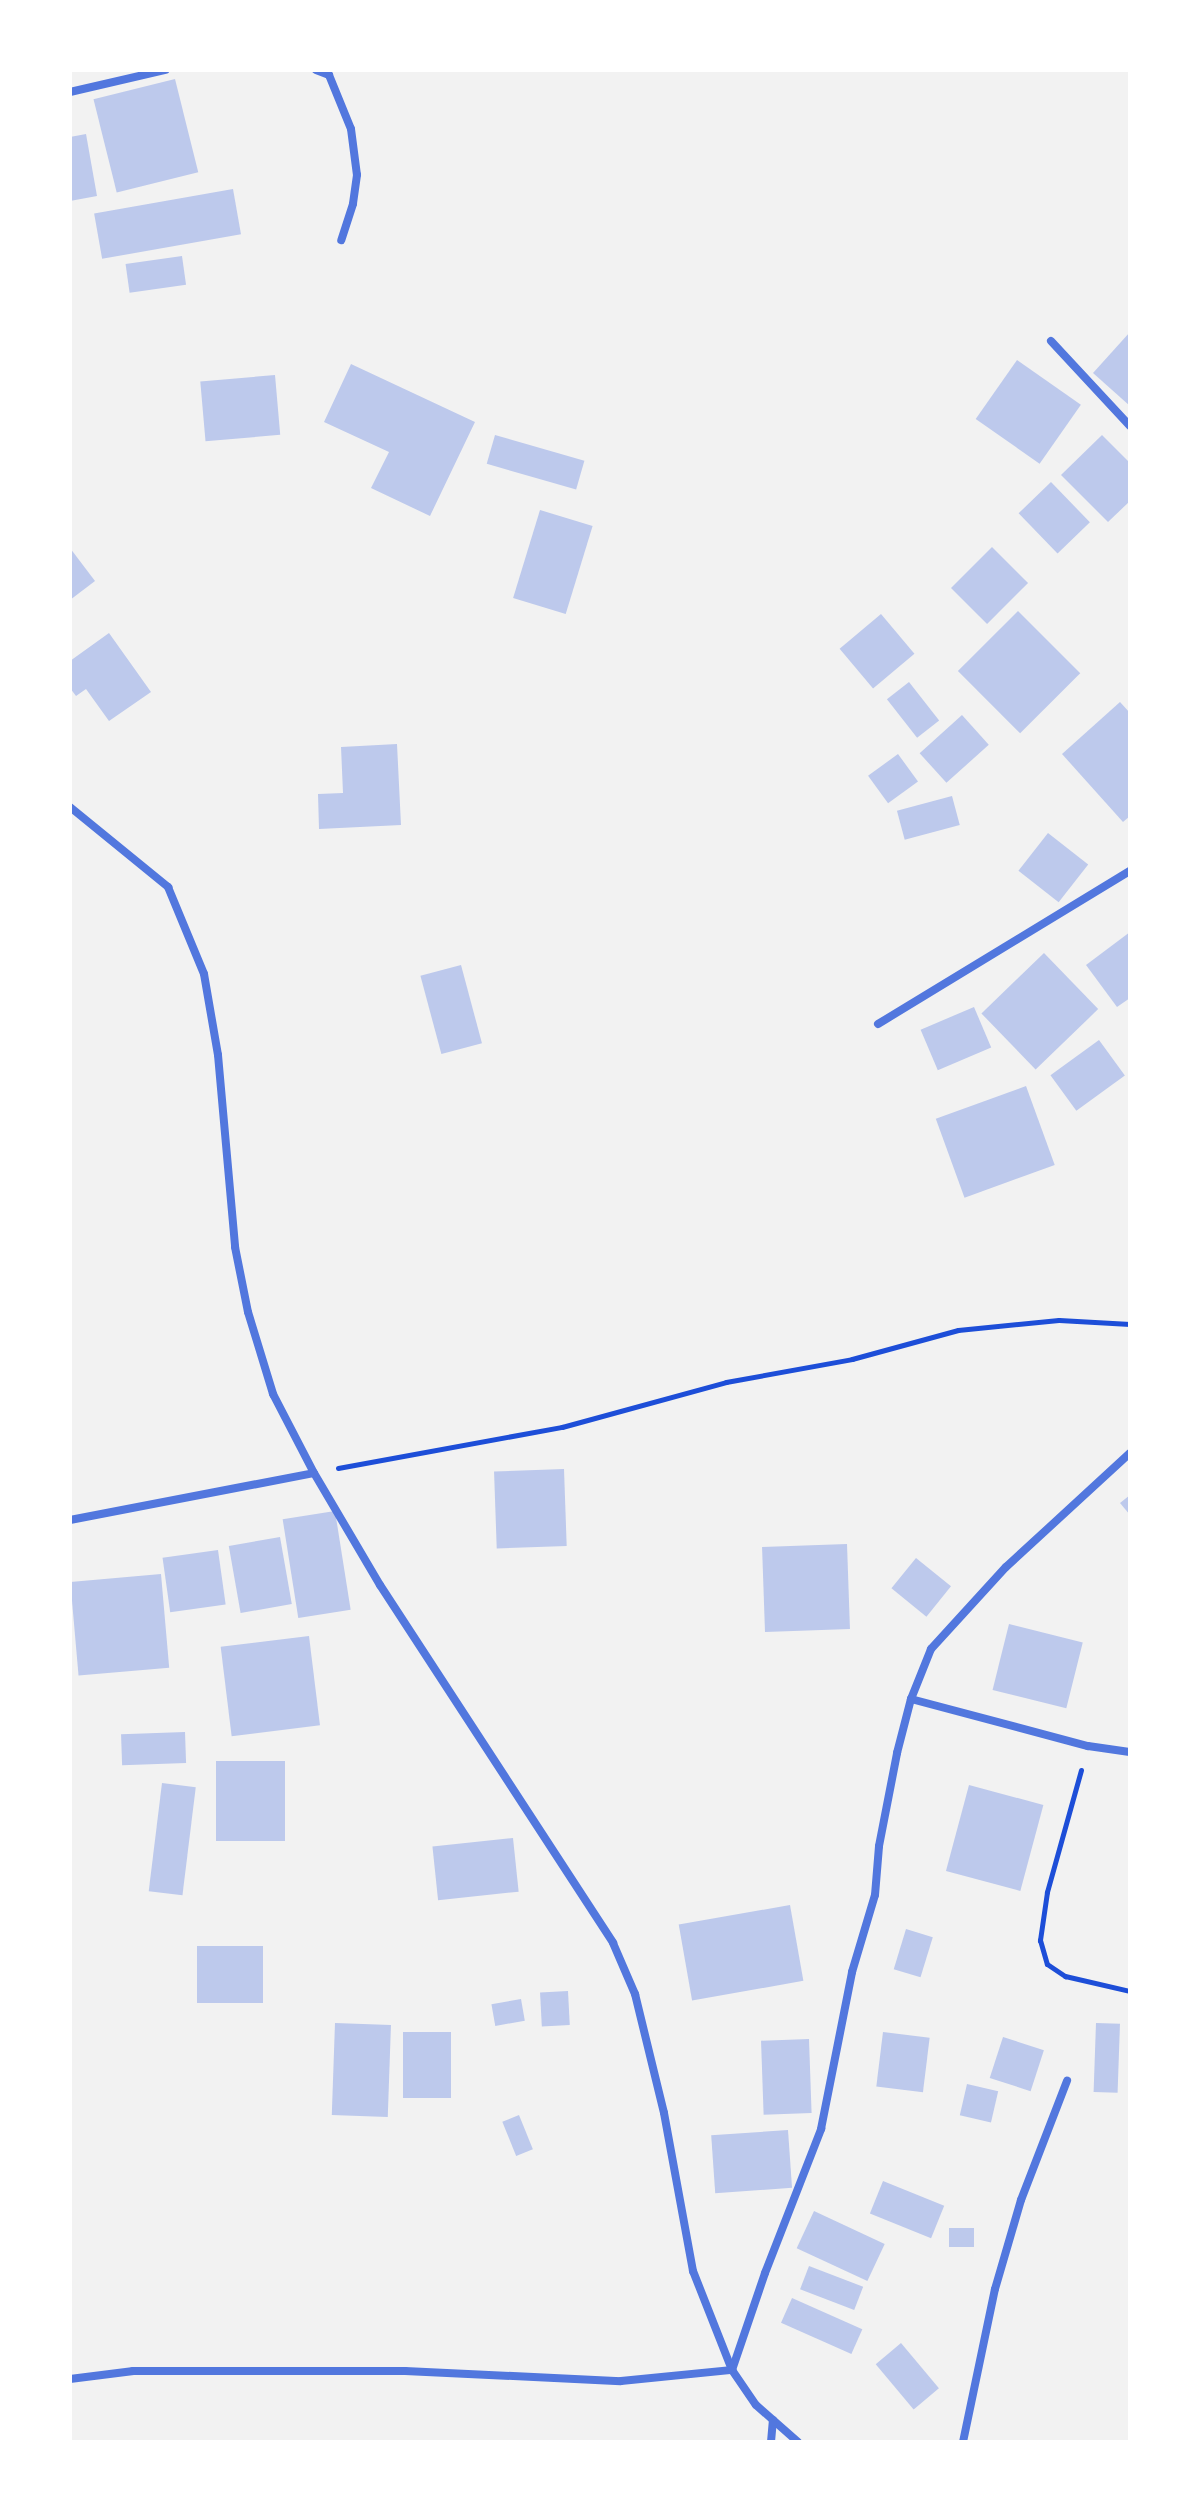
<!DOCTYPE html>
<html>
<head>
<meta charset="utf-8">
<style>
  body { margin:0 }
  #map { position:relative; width:1200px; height:2512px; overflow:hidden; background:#f2f2f2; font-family:Literata,serif }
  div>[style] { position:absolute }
  .building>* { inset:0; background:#bdc9ec; transform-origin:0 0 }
  .path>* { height:5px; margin:-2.5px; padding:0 2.5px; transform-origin:2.5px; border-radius:2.5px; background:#1d4ed8 }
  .minor>* { height:8px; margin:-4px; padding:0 4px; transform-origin:4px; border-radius:4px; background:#5277de }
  span { translate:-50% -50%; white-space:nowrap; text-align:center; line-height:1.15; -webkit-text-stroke:6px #fff; paint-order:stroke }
  .frame { position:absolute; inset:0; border:72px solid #fff; pointer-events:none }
</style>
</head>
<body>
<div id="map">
  <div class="building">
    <i style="left:175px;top:79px;width:96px;height:84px;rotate:76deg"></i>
    <i style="clip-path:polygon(86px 134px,97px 196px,70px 201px,70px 137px)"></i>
    <i style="left:233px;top:189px;width:46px;height:141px;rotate:80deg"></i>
    <i style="left:182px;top:256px;width:29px;height:57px;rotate:82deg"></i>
    <i style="clip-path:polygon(1130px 332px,1130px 406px,1093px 373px)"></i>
    <i style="left:1017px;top:360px;width:78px;height:72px;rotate:35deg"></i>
    <i style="clip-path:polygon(351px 364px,475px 422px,430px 516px,371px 488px,389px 452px,324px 422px)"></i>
    <i style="left:275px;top:375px;width:60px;height:75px;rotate:85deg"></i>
    <i style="left:495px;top:435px;width:93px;height:30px;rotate:16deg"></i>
    <i style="clip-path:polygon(1102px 435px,1130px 463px,1130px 501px,1108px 522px,1061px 475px)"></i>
    <i style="left:1051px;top:482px;width:56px;height:45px;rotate:46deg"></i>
    <i style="left:540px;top:510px;width:55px;height:92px;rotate:17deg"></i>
    <i style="left:992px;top:547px;width:51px;height:58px;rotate:45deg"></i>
    <i style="clip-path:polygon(70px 548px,95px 581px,70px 600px)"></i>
    <i style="left:1018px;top:611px;width:88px;height:85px;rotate:45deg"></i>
    <i style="left:881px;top:614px;width:52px;height:54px;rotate:50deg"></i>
    <i style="clip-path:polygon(109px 633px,151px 692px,109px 721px,86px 689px,76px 696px,70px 688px,70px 661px)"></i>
    <i style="left:909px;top:682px;width:49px;height:28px;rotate:52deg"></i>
    <i style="clip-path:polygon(1120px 702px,1130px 713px,1130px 816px,1123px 822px,1062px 754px)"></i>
    <i style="left:962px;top:715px;width:40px;height:57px;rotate:48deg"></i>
    <i style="clip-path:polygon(397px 744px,401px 825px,319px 829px,318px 794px,343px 793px,341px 747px)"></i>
    <i style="left:898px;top:754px;width:34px;height:37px;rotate:54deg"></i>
    <i style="left:952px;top:796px;width:30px;height:57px;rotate:75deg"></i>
    <i style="left:1048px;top:833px;width:51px;height:48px;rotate:38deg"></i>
    <i style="clip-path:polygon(1130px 932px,1130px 998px,1117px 1007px,1086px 965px)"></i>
    <i style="left:1044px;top:953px;width:78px;height:87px;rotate:46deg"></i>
    <i style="left:461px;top:965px;width:81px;height:42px;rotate:75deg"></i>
    <i style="left:974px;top:1007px;width:44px;height:58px;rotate:67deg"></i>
    <i style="left:1099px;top:1040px;width:44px;height:60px;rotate:54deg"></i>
    <i style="left:1026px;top:1086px;width:84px;height:96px;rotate:70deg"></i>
    <i style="left:564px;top:1469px;width:77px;height:70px;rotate:88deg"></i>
    <i style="clip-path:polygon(1130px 1495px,1130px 1515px,1120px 1503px)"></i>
    <i style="left:335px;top:1511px;width:100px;height:53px;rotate:81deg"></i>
    <i style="left:280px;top:1537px;width:68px;height:52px;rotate:80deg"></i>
    <i style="left:847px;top:1544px;width:85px;height:85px;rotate:88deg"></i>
    <i style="left:218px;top:1550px;width:55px;height:56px;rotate:82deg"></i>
    <i style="left:916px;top:1558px;width:45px;height:39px;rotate:39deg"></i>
    <i style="left:161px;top:1574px;width:94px;height:91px;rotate:85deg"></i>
    <i style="left:1009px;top:1624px;width:76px;height:68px;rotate:14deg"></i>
    <i style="left:309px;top:1636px;width:90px;height:89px;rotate:83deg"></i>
    <i style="left:185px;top:1732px;width:31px;height:64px;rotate:88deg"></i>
    <i style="left:216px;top:1761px;width:69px;height:80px"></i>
    <i style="left:162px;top:1783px;width:34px;height:109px;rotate:7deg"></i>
    <i style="left:969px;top:1785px;width:77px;height:89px;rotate:15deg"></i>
    <i style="left:513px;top:1838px;width:54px;height:81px;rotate:84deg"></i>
    <i style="left:790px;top:1905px;width:77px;height:113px;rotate:80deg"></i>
    <i style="left:906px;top:1929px;width:28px;height:42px;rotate:17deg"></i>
    <i style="left:197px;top:1946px;width:66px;height:57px"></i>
    <i style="left:568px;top:1991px;width:34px;height:28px;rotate:87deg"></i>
    <i style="left:521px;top:1999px;width:22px;height:30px;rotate:80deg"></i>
    <i style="left:335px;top:2023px;width:56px;height:92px;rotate:2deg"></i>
    <i style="left:1096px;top:2023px;width:24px;height:69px;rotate:2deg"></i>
    <i style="left:403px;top:2032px;width:48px;height:66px"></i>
    <i style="left:883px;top:2032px;width:47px;height:55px;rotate:7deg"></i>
    <i style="left:1003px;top:2037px;width:43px;height:43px;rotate:18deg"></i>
    <i style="left:809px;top:2039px;width:74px;height:48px;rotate:88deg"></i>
    <i style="left:967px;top:2084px;width:32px;height:32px;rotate:13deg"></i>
    <i style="left:519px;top:2115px;width:37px;height:18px;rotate:68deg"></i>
    <i style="left:788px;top:2130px;width:58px;height:77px;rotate:86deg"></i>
    <i style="left:883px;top:2181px;width:66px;height:35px;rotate:22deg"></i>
    <i style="left:814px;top:2211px;width:78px;height:41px;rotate:25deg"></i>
    <i style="left:949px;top:2228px;width:25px;height:19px"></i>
    <i style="left:809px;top:2266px;width:58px;height:25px;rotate:21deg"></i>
    <i style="left:792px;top:2298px;width:77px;height:27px;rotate:24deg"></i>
    <i style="left:901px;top:2343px;width:59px;height:33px;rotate:50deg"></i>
  </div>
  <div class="path">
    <i style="left:338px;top:1468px;width:228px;rotate:-10.4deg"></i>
    <i style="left:562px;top:1427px;width:170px;rotate:-15.3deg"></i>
    <i style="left:726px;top:1382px;width:128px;rotate:-10.3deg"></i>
    <i style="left:852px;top:1359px;width:110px;rotate:-15.3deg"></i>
    <i style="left:958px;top:1330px;width:101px;rotate:-5.7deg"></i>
    <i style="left:1059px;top:1320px;width:71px;rotate:3.2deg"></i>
    <i style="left:1081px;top:1770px;width:127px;rotate:105.6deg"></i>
    <i style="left:1047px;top:1892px;width:49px;rotate:98.3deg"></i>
    <i style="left:1040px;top:1940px;width:25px;rotate:74deg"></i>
    <i style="left:1047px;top:1964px;width:22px;rotate:34deg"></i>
    <i style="left:1065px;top:1976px;width:67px;rotate:13deg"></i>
  </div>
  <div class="minor">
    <i style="left:316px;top:70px;width:14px;rotate:21deg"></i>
    <i style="left:329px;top:75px;width:58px;rotate:67.8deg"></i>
    <i style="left:351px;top:129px;width:46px;rotate:82.6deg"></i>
    <i style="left:357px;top:175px;width:29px;rotate:98deg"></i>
    <i style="left:353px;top:204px;width:38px;rotate:108deg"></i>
    <i style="left:70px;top:92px;width:98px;rotate:-13deg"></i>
    <i style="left:1051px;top:341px;width:116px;rotate:47.1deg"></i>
    <i style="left:70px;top:807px;width:127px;rotate:39.2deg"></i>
    <i style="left:168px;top:887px;width:94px;rotate:67.5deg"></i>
    <i style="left:204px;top:974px;width:82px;rotate:80.2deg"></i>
    <i style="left:218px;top:1055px;width:193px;rotate:84.9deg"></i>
    <i style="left:235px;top:1247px;width:66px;rotate:78.7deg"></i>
    <i style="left:248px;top:1312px;width:86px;rotate:73deg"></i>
    <i style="left:273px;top:1394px;width:89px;rotate:62.6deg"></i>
    <i style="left:314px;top:1473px;width:130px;rotate:59.5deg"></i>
    <i style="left:380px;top:1585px;width:427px;rotate:56.9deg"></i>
    <i style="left:613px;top:1943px;width:56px;rotate:66.7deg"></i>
    <i style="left:635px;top:1994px;width:122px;rotate:76.3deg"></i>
    <i style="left:664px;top:2113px;width:161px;rotate:79.6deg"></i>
    <i style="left:693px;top:2271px;width:106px;rotate:68.5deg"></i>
    <i style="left:732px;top:2370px;width:42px;rotate:55.6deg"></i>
    <i style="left:756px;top:2405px;width:56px;rotate:41.4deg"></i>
    <i style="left:878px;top:1024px;width:295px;rotate:-31.3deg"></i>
    <i style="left:70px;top:1520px;width:248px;rotate:-10.9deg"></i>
    <i style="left:911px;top:1699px;width:183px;rotate:14.9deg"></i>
    <i style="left:1088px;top:1746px;width:42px;rotate:8.1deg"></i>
    <i style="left:70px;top:2379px;width:64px;rotate:-7.2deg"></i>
    <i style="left:133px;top:2371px;width:272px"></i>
    <i style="left:405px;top:2371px;width:216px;rotate:2.7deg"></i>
    <i style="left:621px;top:2381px;width:112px;rotate:-5.7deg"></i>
    <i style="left:732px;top:2370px;width:102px;rotate:-71.2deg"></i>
    <i style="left:765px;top:2273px;width:155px;rotate:-68.7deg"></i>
    <i style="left:821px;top:2129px;width:160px;rotate:-78.8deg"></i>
    <i style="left:852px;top:1972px;width:80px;rotate:-73.4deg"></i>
    <i style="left:875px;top:1895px;width:49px;rotate:-85.3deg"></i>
    <i style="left:879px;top:1846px;width:95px;rotate:-79deg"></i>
    <i style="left:897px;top:1753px;width:56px;rotate:-75.5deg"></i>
    <i style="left:911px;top:1699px;width:54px;rotate:-68.2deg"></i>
    <i style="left:931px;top:1649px;width:111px;rotate:-47.6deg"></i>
    <i style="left:1006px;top:1567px;width:168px;rotate:-42.6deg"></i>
    <i style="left:771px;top:2442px;width:22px;rotate:-85deg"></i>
    <i style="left:963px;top:2442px;width:156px;rotate:-78.2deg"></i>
    <i style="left:995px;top:2289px;width:93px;rotate:-73.7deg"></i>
    <i style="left:1021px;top:2200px;width:128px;rotate:-68.9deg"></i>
  </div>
  <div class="frame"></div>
</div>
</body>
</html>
